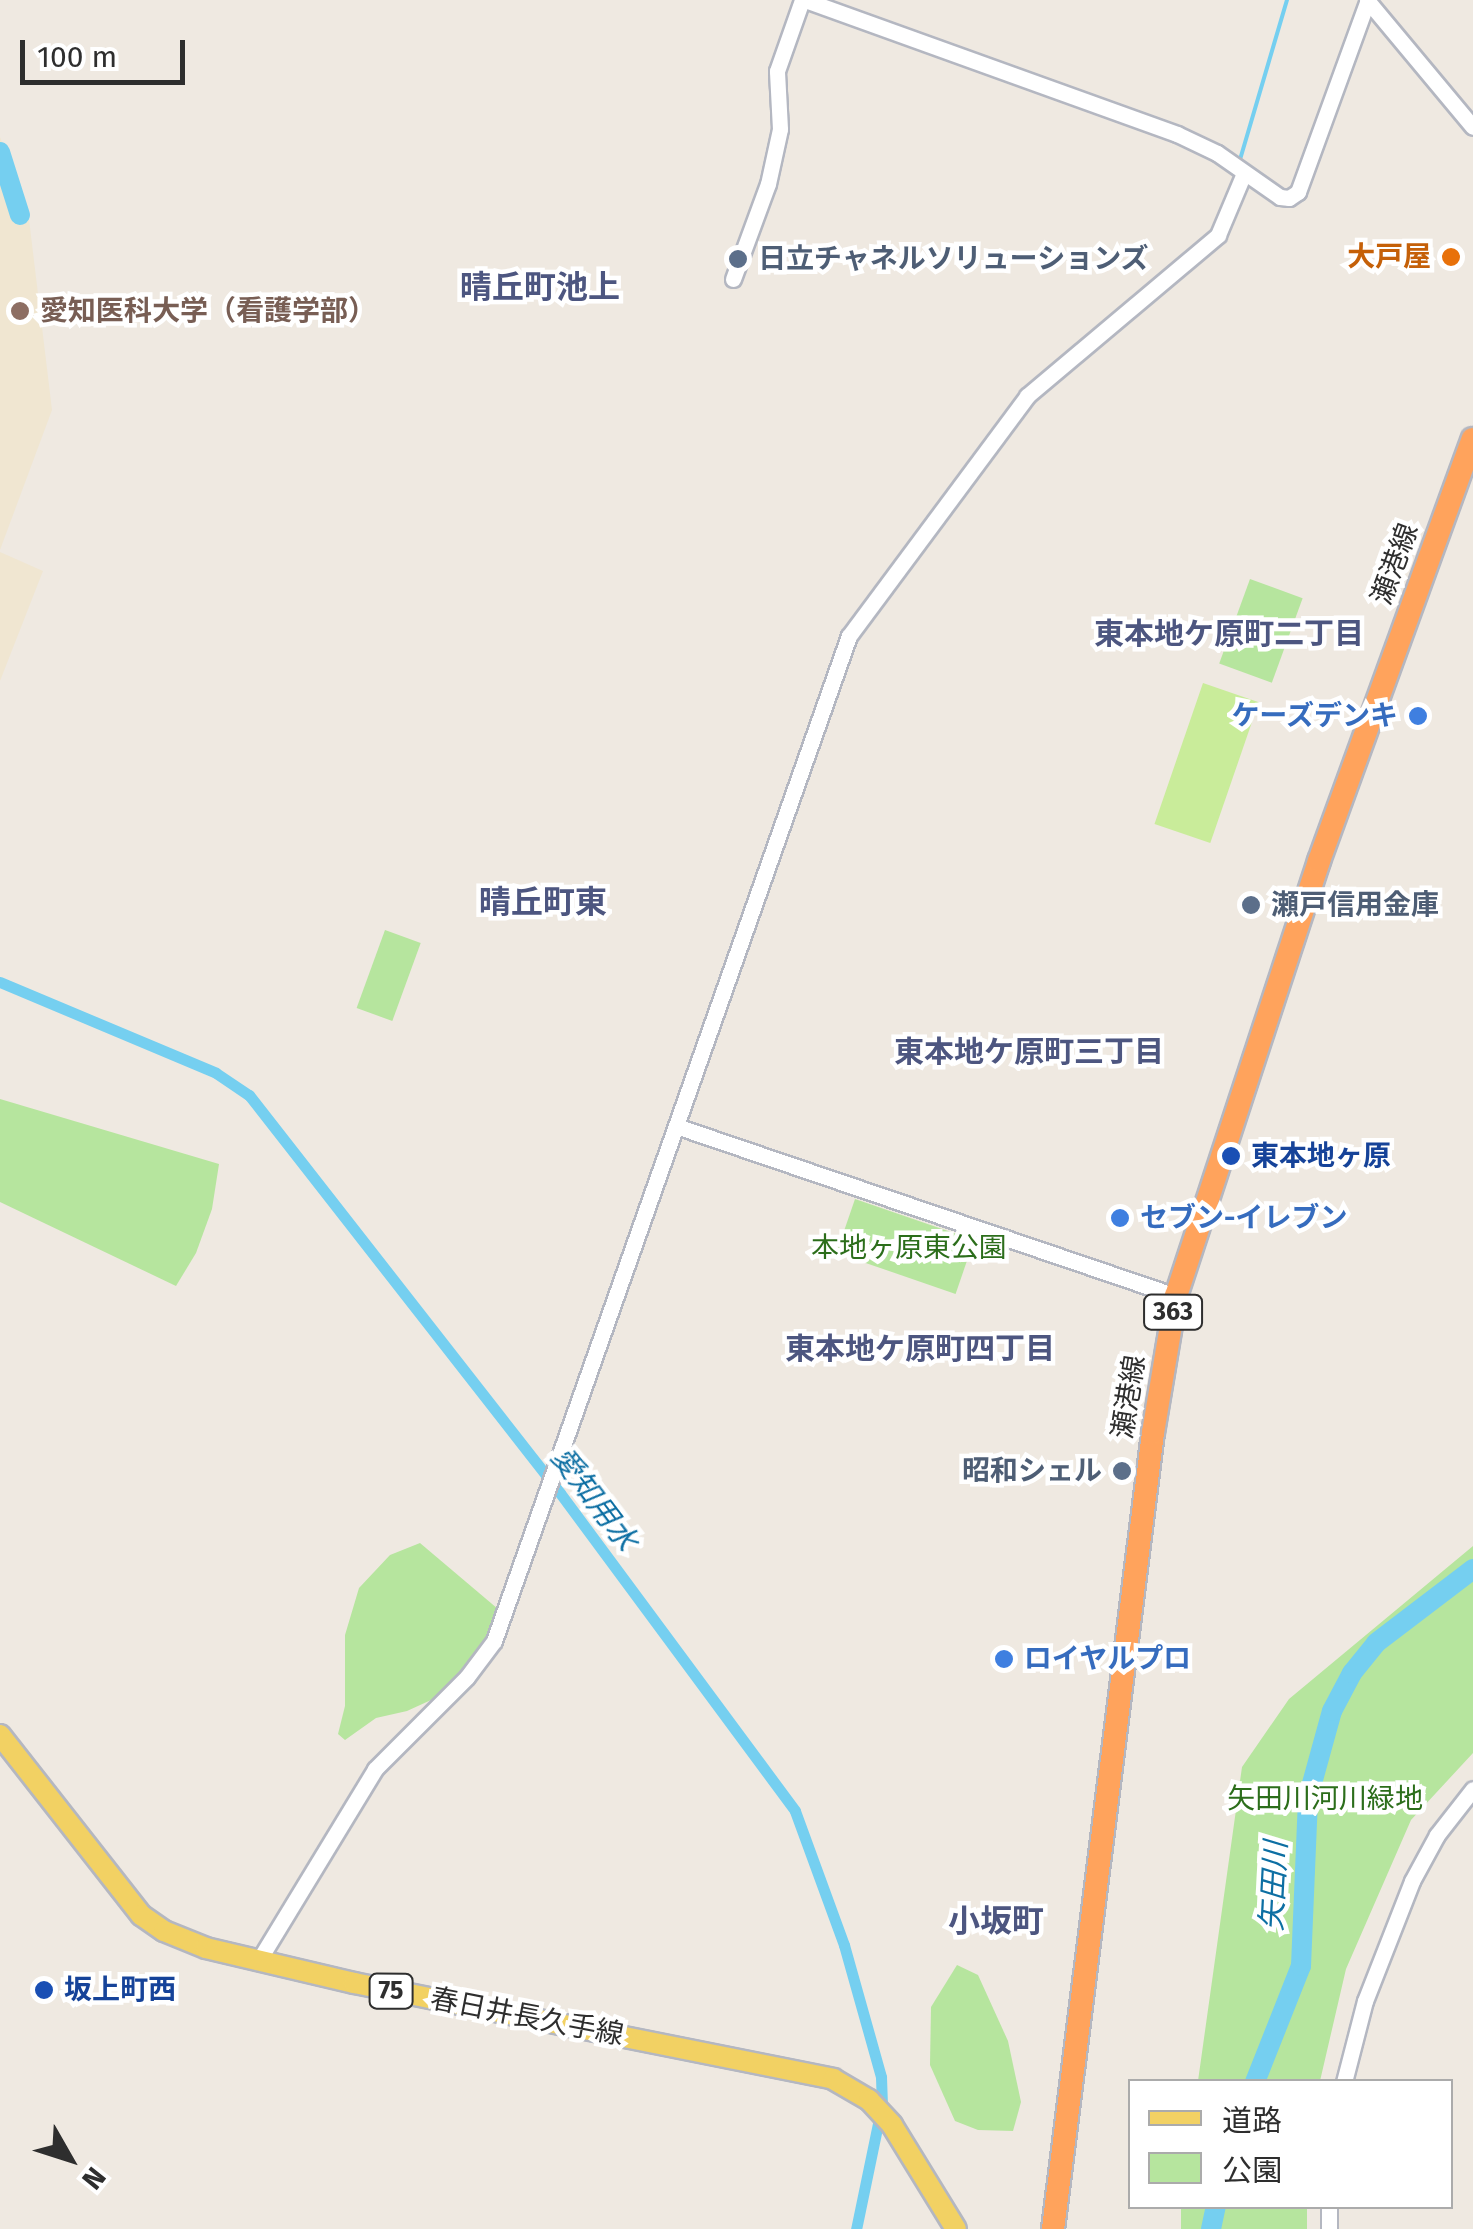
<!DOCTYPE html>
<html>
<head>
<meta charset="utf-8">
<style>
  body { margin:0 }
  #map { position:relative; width:1473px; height:2229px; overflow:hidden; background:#efe9e1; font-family:"Fira Sans","Noto Sans JP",sans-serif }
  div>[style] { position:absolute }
  .education>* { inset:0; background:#f0e6d1 }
  .green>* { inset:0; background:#b6e59e; transform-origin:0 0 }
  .pitch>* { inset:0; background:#c9ec9a; transform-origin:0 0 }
  .stream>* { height:4px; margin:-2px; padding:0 2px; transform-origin:2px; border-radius:2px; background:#75cff0 }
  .canal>* { height:11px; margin:-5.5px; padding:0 5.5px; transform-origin:5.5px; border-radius:5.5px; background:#75cff0 }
  .river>* { height:20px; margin:-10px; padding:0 10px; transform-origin:10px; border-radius:10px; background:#75cff0 }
  .roads { filter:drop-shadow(2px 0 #b4b7c1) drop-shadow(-2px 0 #b4b7c1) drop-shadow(0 2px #b4b7c1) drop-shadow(0 -2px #b4b7c1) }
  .minor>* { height:15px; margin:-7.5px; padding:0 7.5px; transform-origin:7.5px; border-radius:7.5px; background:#fff }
  .major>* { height:20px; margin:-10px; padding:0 10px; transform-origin:10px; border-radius:10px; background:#f2d163 }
  .highway>* { height:22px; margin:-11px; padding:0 11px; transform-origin:11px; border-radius:11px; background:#ffa35c }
  .dots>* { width:28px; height:28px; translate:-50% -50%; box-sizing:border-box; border:5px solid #fff; border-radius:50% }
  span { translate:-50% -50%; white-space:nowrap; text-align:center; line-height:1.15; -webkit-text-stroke:9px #fff; paint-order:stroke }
  .shield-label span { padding:2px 8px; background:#fff; border:2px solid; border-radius:8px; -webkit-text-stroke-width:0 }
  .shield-label { font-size:25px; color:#2e2e2e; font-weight:700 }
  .food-label { font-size:28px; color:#c56008; font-weight:700 }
  .right { translate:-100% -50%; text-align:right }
  .service-label { font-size:28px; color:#4e5e75; font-weight:700 }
  .left { translate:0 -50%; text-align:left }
  .education-label { font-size:28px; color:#785e54; font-weight:700 }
  .street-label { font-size:28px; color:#2e2e2e }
  .shop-label { font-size:28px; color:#366cbe; font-weight:700 }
  .transit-label { font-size:28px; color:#164399; font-weight:700 }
  .park-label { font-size:28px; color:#2c6e1b }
  .neighbourhood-label { font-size:30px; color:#4d5680; font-weight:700 }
  .water-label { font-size:30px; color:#0d6fa3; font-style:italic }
  .quarter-label { font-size:32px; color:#4d5680; font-weight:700 }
  .legend { position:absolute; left:1128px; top:2079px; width:325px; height:130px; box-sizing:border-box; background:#fff; border:2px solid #ababab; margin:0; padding:12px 18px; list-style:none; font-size:30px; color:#2e2e2e }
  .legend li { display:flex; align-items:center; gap:20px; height:50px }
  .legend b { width:50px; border:2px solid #ababab }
  .north { position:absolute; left:20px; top:2109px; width:100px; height:100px; -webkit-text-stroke:8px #fff; paint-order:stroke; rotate:129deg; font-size:28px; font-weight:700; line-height:40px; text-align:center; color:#2e2e2e }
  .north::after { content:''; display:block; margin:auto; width:35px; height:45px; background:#2e2e2e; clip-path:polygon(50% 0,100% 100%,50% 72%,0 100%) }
  .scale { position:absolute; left:20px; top:40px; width:165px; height:45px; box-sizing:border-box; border:5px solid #2e2e2e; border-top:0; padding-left:12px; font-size:30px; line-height:35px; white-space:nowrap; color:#2e2e2e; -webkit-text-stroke:8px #fff; paint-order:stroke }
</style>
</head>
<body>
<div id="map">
  <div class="education">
    <i style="clip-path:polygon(0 137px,28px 211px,52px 410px,0 550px)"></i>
    <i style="clip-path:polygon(0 552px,43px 571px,0 681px)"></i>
  </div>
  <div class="green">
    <i style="left:1250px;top:579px;width:56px;height:90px;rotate:20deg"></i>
    <i style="left:385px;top:930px;width:38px;height:83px;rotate:20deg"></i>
    <i style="clip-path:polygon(0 1099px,219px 1164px,212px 1209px,196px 1253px,176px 1286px,0 1202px)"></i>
    <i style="left:855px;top:1199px;width:126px;height:57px;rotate:19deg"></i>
    <i style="clip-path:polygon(420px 1543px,498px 1609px,489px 1636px,442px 1695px,407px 1711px,376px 1718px,345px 1740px,338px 1734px,345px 1706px,345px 1635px,359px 1588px,390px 1555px)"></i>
    <i style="clip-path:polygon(1473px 1546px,1473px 1753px,1411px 1820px,1346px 1969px,1320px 2081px,1198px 2081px,1242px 1767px,1289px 1699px)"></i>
    <i style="clip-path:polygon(957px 1965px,978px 1975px,1008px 2041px,1021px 2102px,1013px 2131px,978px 2130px,955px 2121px,930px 2065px,931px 2007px)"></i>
    <i style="left:1181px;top:2207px;width:126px;height:22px"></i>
  </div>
  <div class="pitch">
    <i style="left:1203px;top:683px;width:59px;height:149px;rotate:19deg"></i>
  </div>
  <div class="stream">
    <i style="left:1239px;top:163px;width:170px;rotate:-73.6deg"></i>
  </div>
  <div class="canal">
    <i style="left:0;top:982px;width:234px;rotate:22.8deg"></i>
    <i style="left:216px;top:1073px;width:40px;rotate:34deg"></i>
    <i style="left:249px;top:1095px;width:505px;rotate:52deg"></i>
    <i style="left:560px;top:1493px;width:395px;rotate:53.5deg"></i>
    <i style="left:795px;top:1811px;width:143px;rotate:69.9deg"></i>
    <i style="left:844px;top:1945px;width:137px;rotate:74.3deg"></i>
    <i style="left:881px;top:2077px;width:27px;rotate:88deg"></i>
    <i style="left:882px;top:2104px;width:128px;rotate:101.7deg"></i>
  </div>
  <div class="river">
    <i style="left:0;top:152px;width:66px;rotate:72.4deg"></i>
    <i style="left:1255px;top:2082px;width:125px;rotate:-68.4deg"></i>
    <i style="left:1301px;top:1966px;width:168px;rotate:-87.6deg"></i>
    <i style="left:1308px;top:1798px;width:90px;rotate:-74.6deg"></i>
    <i style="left:1332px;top:1711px;width:43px;rotate:-62.2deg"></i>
    <i style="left:1352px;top:1673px;width:38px;rotate:-51deg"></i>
    <i style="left:1376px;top:1643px;width:122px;rotate:-37.3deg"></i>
    <i style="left:1211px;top:2229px;width:24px;rotate:-78deg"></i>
  </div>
  <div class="roads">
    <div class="minor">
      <i style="left:805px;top:0;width:395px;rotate:19.8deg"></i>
      <i style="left:1177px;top:134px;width:44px;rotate:25.4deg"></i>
      <i style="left:1217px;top:153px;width:77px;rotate:34.9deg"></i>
      <i style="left:1280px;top:197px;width:9px;rotate:6deg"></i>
      <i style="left:1289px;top:198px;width:11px;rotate:-34deg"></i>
      <i style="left:1298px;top:192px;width:204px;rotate:-70deg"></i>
      <i style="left:1367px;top:0;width:165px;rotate:50.2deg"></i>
      <i style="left:733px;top:279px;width:101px;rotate:-69.8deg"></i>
      <i style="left:768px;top:184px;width:56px;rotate:-77.7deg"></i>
      <i style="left:780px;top:129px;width:58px;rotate:-93deg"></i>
      <i style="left:777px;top:71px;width:75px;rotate:-70.6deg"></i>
      <i style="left:676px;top:1126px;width:528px;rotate:18.78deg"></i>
      <i style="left:259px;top:1960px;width:223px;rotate:-58.7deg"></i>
      <i style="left:375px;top:1769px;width:130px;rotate:-45deg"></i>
      <i style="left:467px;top:1677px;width:45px;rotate:-53.1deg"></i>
      <i style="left:494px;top:1641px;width:1066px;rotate:-70.55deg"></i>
      <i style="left:849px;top:636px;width:299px;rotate:-53.4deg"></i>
      <i style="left:1027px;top:396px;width:250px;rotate:-40.1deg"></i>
      <i style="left:1218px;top:235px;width:67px;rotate:-67.2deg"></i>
      <i style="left:1344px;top:2082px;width:84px;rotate:-75.5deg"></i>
      <i style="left:1365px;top:2001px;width:129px;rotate:-68.6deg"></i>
      <i style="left:1412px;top:1881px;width:52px;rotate:-61.5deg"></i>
      <i style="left:1437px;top:1835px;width:58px;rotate:-52deg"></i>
      <i style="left:1329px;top:2206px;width:23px;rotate:90deg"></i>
    </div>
    <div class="major">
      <i style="left:0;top:1735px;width:229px;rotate:51.9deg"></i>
      <i style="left:141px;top:1915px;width:28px;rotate:35deg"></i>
      <i style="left:164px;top:1931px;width:45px;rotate:22deg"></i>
      <i style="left:206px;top:1948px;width:152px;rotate:13.3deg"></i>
      <i style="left:354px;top:1983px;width:489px;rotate:11.3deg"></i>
      <i style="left:833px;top:2079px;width:42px;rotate:30.3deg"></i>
      <i style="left:869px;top:2100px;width:34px;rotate:47deg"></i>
      <i style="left:892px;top:2125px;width:122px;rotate:58.4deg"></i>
    </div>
    <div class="highway">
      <i style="left:1053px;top:2229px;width:802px;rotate:-82.84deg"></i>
      <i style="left:1153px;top:1433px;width:139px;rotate:-80.5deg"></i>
      <i style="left:1176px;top:1296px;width:458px;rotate:-71.8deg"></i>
      <i style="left:1319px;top:861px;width:449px;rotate:-70deg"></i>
    </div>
  </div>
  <div class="dots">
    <i style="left:1451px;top:257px;background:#e8710a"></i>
    <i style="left:738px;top:259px;background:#5c6f8a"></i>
    <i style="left:20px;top:311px;background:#8d6e63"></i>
    <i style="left:1418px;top:716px;background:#3f7fe0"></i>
    <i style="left:1251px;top:905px;background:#5c6f8a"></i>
    <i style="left:1231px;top:1156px;background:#1a4fb4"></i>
    <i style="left:1120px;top:1218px;background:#3f7fe0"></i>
    <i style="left:1122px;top:1471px;background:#5c6f8a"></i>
    <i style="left:1004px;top:1659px;background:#3f7fe0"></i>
    <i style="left:44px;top:1990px;background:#1a4fb4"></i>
  </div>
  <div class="shield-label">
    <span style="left:1173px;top:1312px">363</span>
    <span style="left:391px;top:1991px">75</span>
  </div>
  <div class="food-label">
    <span class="right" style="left:1431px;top:257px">大戸屋</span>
  </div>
  <div class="service-label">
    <span class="left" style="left:758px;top:259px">日立チャネルソリューションズ</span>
    <span class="left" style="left:1271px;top:905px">瀬戸信用金庫</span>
    <span class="right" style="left:1102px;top:1471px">昭和シェル</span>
  </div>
  <div class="education-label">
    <span class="left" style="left:40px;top:311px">愛知医科大学（看護学部）</span>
  </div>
  <div class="street-label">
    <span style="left:1395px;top:564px;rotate:-70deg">瀬港線</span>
    <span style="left:1129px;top:1397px;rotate:-81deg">瀬港線</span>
    <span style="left:527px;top:2017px;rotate:11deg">春日井長久手線</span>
  </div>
  <div class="shop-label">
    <span class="right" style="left:1398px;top:716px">ケーズデンキ</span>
    <span class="left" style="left:1140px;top:1218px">セブン-イレブン</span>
    <span class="left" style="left:1024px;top:1659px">ロイヤルプロ</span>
  </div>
  <div class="transit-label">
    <span class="left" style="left:1251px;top:1156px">東本地ヶ原</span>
    <span class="left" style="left:64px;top:1990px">坂上町西</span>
  </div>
  <div class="park-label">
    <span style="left:909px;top:1248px">本地ヶ原東公園</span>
    <span style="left:1325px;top:1799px">矢田川河川緑地</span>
  </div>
  <div class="neighbourhood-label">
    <span style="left:1229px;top:634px">東本地ケ原町二丁目</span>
    <span style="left:1029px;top:1052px">東本地ケ原町三丁目</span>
    <span style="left:920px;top:1349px">東本地ケ原町四丁目</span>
  </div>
  <div class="water-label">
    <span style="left:594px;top:1499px;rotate:53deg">愛知用水</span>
    <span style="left:1274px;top:1886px;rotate:-87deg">矢田川</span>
  </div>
  <div class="quarter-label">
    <span style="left:540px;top:287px">晴丘町池上</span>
    <span style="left:543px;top:902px">晴丘町東</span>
    <span style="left:996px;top:1921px">小坂町</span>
  </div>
  <ul class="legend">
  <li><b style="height:12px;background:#f2d163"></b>道路</li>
  <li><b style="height:28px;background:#b6e59e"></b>公園</li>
  </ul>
  <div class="north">N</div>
  <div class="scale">100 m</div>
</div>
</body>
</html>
